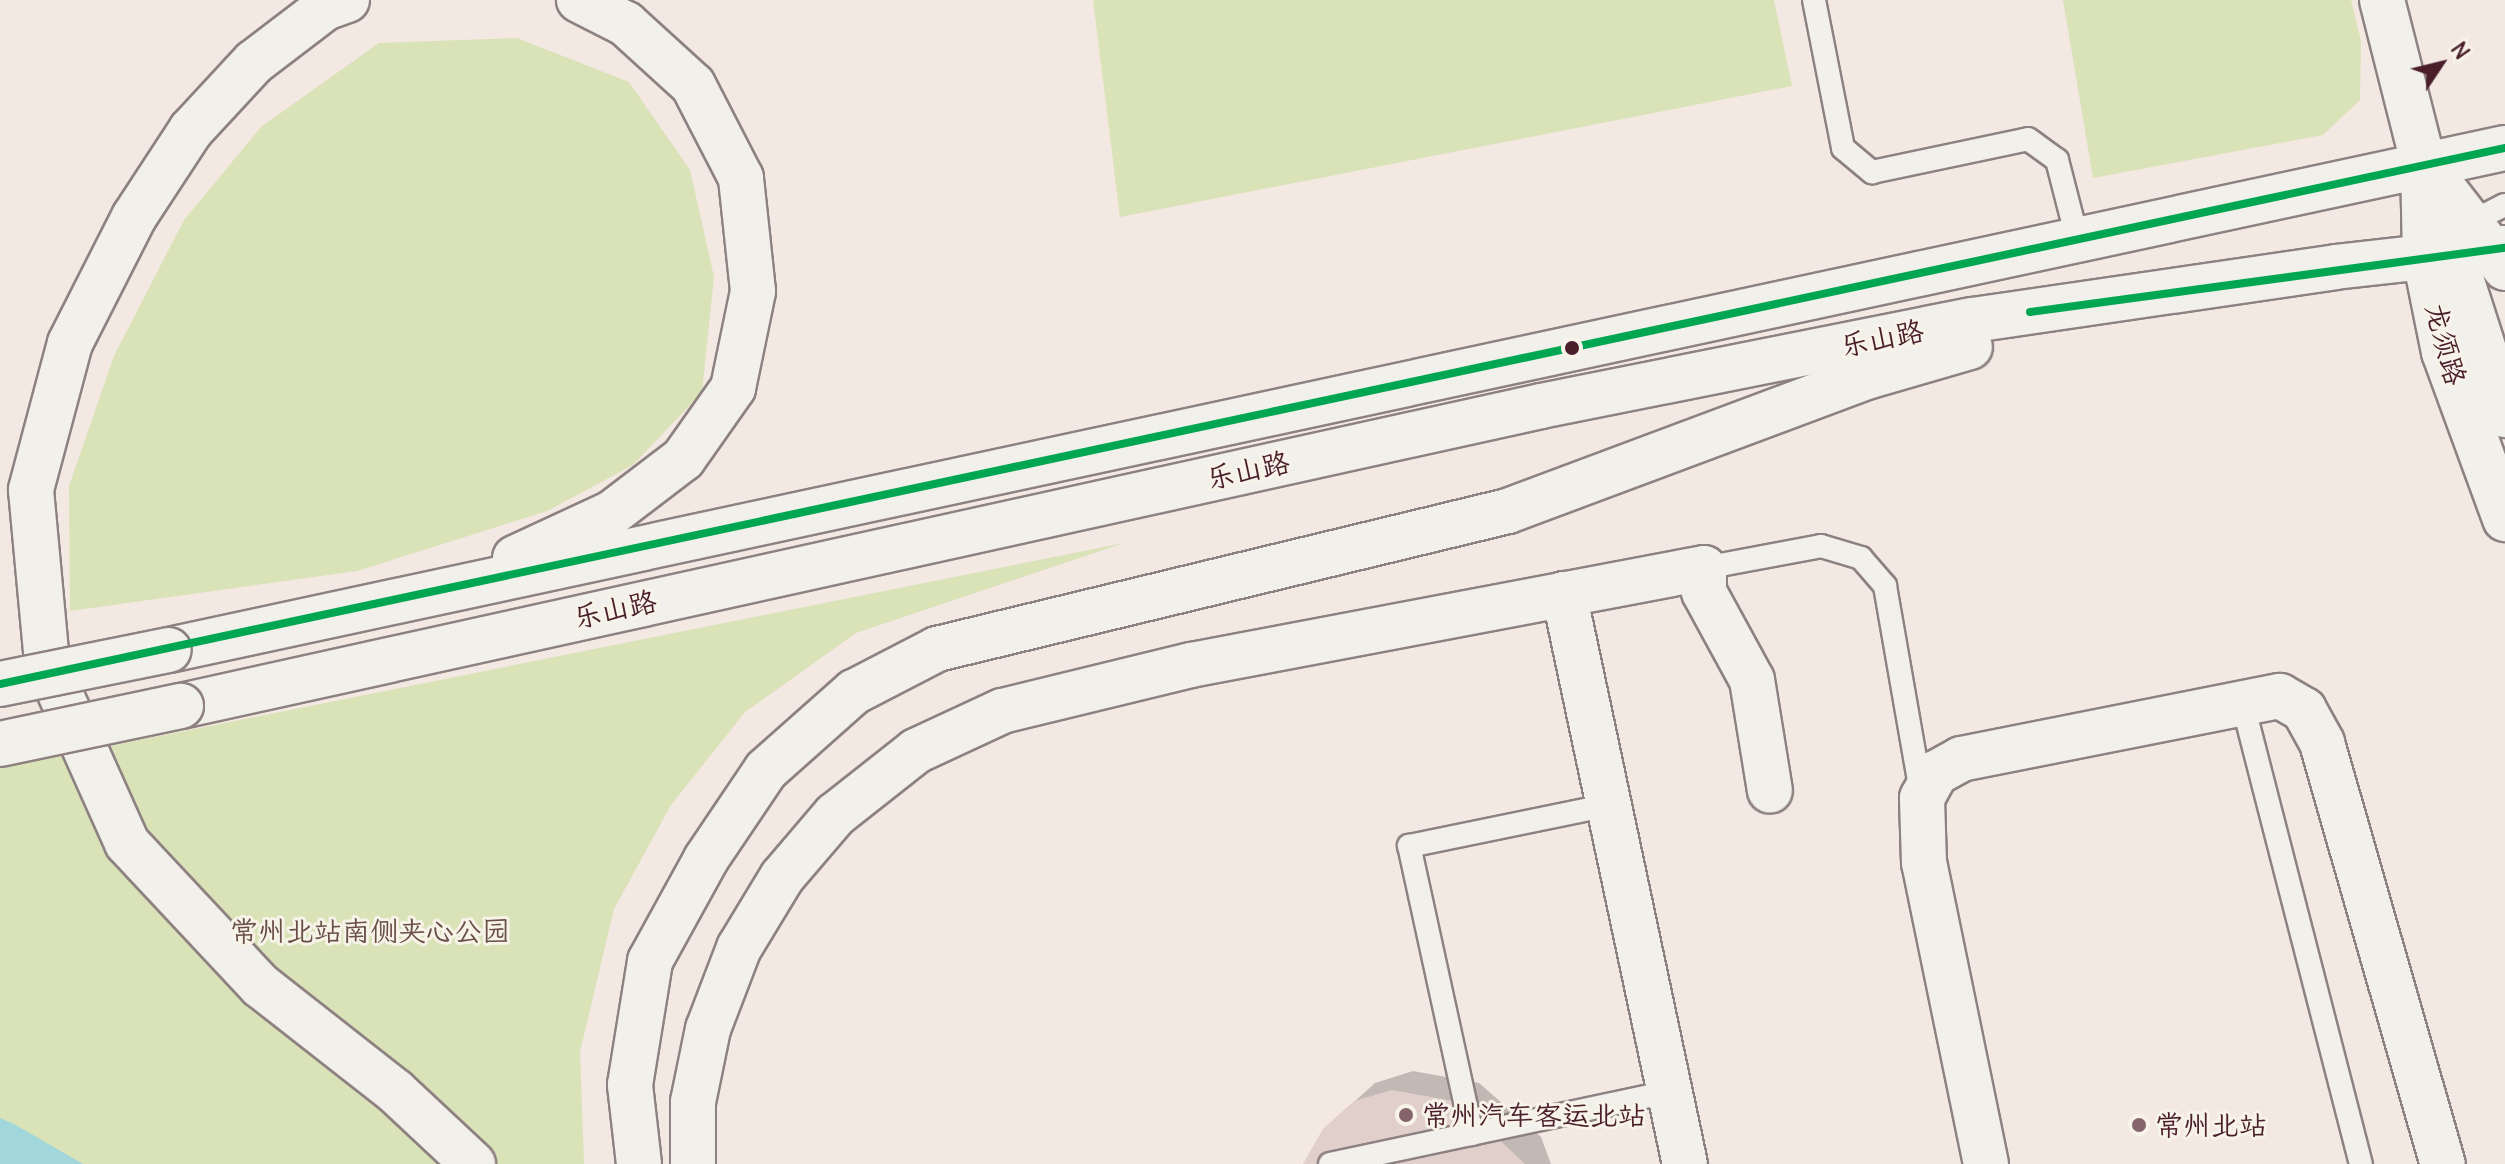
<!DOCTYPE html>
<html>
<head>
<meta charset="utf-8">
<style>
  body { margin:0 }
  #map { position:relative; width:2505px; height:1164px; overflow:hidden; background:#f3e8e2; font-family:Delius,"LXGW WenKai TC",sans-serif }
  div>[style] { position:absolute }
  .green>* { inset:0; background:#dae2b7 }
  .water>* { inset:0; background:#a1d6db }
  .shadow>* { inset:0; background:#0003 }
  .building>* { inset:0; background:#e1cfcc }
  .roads { filter:drop-shadow(2px 0 #8e8181) drop-shadow(-2px 0 #8e8181) drop-shadow(0 2px #8e8181) drop-shadow(0 -2px #8e8181) }
  .service>* { height:22px; margin:-11px; padding:0 11px; transform-origin:11px; border-radius:11px; background:#f2f0eb }
  .minor>* { height:44px; margin:-22px; padding:0 22px; transform-origin:22px; border-radius:22px; background:#f2f0eb }
  .tertiary>* { height:44px; margin:-22px; padding:0 22px; transform-origin:22px; border-radius:22px; background:#f2f0eb }
  .secondary>* { height:44px; margin:-22px; padding:0 22px; transform-origin:22px; border-radius:22px; background:#f2f0eb }
  .bridges { filter:drop-shadow(2px 0 #8e8181) drop-shadow(-2px 0 #8e8181) drop-shadow(0 2px #8e8181) drop-shadow(0 -2px #8e8181) }
  .secondary-bridge>* { height:44px; margin:-22px; padding:0 22px; transform-origin:22px; border-radius:22px; background:#f2f0eb }
  .bus-1>* { height:8px; margin:-4px; padding:0 4px; transform-origin:4px; border-radius:4px; background:#00a651 }
  .dots>* { width:22px; height:22px; translate:-50% -50%; box-sizing:border-box; border:4px solid #f7f3e8; border-radius:50% }
  span { translate:-50% -50%; white-space:nowrap; text-align:center; line-height:1.15; -webkit-text-stroke:6px #f7f3e8; paint-order:stroke }
  .street-label { font-size:28px; color:#4a1f2b }
  .park-label { font-size:28px; color:#694f45 }
  .poi-label { font-size:28px; color:#4a1f2b }
  .left { translate:0 -50%; text-align:left }
  .north { position:absolute; left:2401px; top:24px; width:80px; height:80px; -webkit-text-stroke:6px #f7f3e8; paint-order:stroke; rotate:55deg; font-size:22px; font-weight:700; line-height:32px; text-align:center; color:#4a1f2b }
  .north::after { content:''; display:block; margin:auto; width:28px; height:36px; background:#4a1f2b; clip-path:polygon(50% 0,100% 100%,50% 72%,0 100%) }
</style>
</head>
<body>
<div id="map">
  <div class="green">
    <i style="clip-path:polygon(1093px 0,1774px 0,1792px 86px,1120px 217px)"></i>
    <i style="clip-path:polygon(2063px 0,2351px 0,2361px 41px,2360px 100px,2323px 135px,2093px 178px)"></i>
    <i style="clip-path:polygon(517px 38px,629px 82px,690px 170px,714px 277px,702px 392px,633px 465px,547px 511px,357px 571px,70px 611px,69px 486px,114px 356px,184px 220px,261px 127px,379px 43px)"></i>
    <i style="clip-path:polygon(1124px 543px,856px 633px,745px 712px,671px 805px,614px 909px,580px 1052px,584px 1164px,0 1164px,0 768px)"></i>
  </div>
  <div class="water">
    <i style="clip-path:polygon(0 1118px,14px 1124px,83px 1164px,0 1164px)"></i>
  </div>
  <div class="shadow">
    <i style="clip-path:polygon(1413px 1071px,1479px 1083px,1541px 1137px,1551px 1164px,1305px 1164px,1345px 1110px,1375px 1083px)"></i>
  </div>
  <div class="building">
    <i style="clip-path:polygon(1392px 1090px,1459px 1102px,1525px 1164px,1303px 1164px,1323px 1129px,1354px 1101px)"></i>
  </div>
  <div class="roads">
    <div class="service">
      <i style="left:1814px;top:0;width:151px;rotate:78.9deg"></i>
      <i style="left:1843px;top:148px;width:38px;rotate:40deg"></i>
      <i style="left:1872px;top:172px;width:159px;rotate:-11.9deg"></i>
      <i style="left:2028px;top:139px;width:36px;rotate:36deg"></i>
      <i style="left:2057px;top:160px;width:81px;rotate:75.6deg"></i>
      <i style="left:2470px;top:234px;width:26px;rotate:-50deg"></i>
      <i style="left:2487px;top:214px;width:20px;rotate:-27deg"></i>
      <i style="left:1704px;top:568px;width:119px;rotate:-10.6deg"></i>
      <i style="left:1821px;top:546px;width:42px;rotate:16.7deg"></i>
      <i style="left:1861px;top:558px;width:37px;rotate:49deg"></i>
      <i style="left:1885px;top:586px;width:209px;rotate:80.1deg"></i>
      <i style="left:2242px;top:701px;width:478px;rotate:75.6deg"></i>
      <i style="left:1472px;top:1134px;width:295px;rotate:-102.3deg"></i>
      <i style="left:1409px;top:846px;width:203px;rotate:-11.6deg"></i>
      <i style="left:1330px;top:1164px;width:348px;rotate:-12deg"></i>
    </div>
    <div class="minor">
      <i style="left:2442px;top:219px;width:206px;rotate:72.2deg"></i>
      <i style="left:1564px;top:594px;width:583px;rotate:78.02deg"></i>
      <i style="left:693px;top:1164px;width:62px;rotate:-90deg"></i>
      <i style="left:693px;top:1102px;width:75px;rotate:-78.4deg"></i>
      <i style="left:708px;top:1029px;width:87px;rotate:-69.1deg"></i>
      <i style="left:739px;top:948px;width:83px;rotate:-58.8deg"></i>
      <i style="left:782px;top:877px;width:82px;rotate:-49.5deg"></i>
      <i style="left:835px;top:815px;width:103px;rotate:-38.3deg"></i>
      <i style="left:916px;top:751px;width:95px;rotate:-24.9deg"></i>
      <i style="left:1002px;top:711px;width:195px;rotate:-13.7deg"></i>
      <i style="left:1191px;top:665px;width:522px;rotate:-10.71deg"></i>
      <i style="left:1704px;top:568px;width:24px;rotate:90deg"></i>
      <i style="left:1704px;top:592px;width:100px;rotate:61.4deg"></i>
      <i style="left:1752px;top:680px;width:112px;rotate:80.8deg"></i>
      <i style="left:1986px;top:1164px;width:307px;rotate:-101.6deg"></i>
      <i style="left:1924px;top:863px;width:65px;rotate:-91.8deg"></i>
      <i style="left:1922px;top:798px;width:29px;rotate:-61deg"></i>
      <i style="left:1936px;top:773px;width:29px;rotate:-29deg"></i>
      <i style="left:1961px;top:759px;width:325px;rotate:-11.2deg"></i>
      <i style="left:2280px;top:696px;width:28px;rotate:30deg"></i>
      <i style="left:2304px;top:710px;width:38px;rotate:61deg"></i>
      <i style="left:2322px;top:743px;width:438px;rotate:74deg"></i>
    </div>
    <div class="tertiary">
      <i style="left:2382px;top:0;width:167px;rotate:75.8deg"></i>
      <i style="left:2423px;top:162px;width:96px;rotate:88.8deg"></i>
      <i style="left:2425px;top:258px;width:96px;rotate:78.6deg"></i>
      <i style="left:2444px;top:352px;width:178px;rotate:69.9deg"></i>
      <i style="left:2423px;top:162px;width:134px;rotate:52.3deg"></i>
    </div>
    <div class="secondary">
      <i style="left:347px;top:0;width:23px;rotate:160deg"></i>
      <i style="left:325px;top:8px;width:89px;rotate:142.7deg"></i>
      <i style="left:254px;top:62px;width:93px;rotate:132.8deg"></i>
      <i style="left:191px;top:130px;width:104px;rotate:123.2deg"></i>
      <i style="left:134px;top:217px;width:141px;rotate:116.9deg"></i>
      <i style="left:70px;top:343px;width:152px;rotate:104.9deg"></i>
      <i style="left:31px;top:490px;width:175px;rotate:84.7deg"></i>
      <i style="left:47px;top:664px;width:196px;rotate:65.9deg"></i>
      <i style="left:127px;top:843px;width:196px;rotate:46.9deg"></i>
      <i style="left:261px;top:986px;width:170px;rotate:38.1deg"></i>
      <i style="left:395px;top:1091px;width:107px;rotate:43.1deg"></i>
      <i style="left:515px;top:558px;width:107px;rotate:-24.9deg"></i>
      <i style="left:612px;top:513px;width:89px;rotate:-37.3deg"></i>
      <i style="left:683px;top:459px;width:87px;rotate:-54.8deg"></i>
      <i style="left:733px;top:388px;width:99px;rotate:-78.3deg"></i>
      <i style="left:753px;top:291px;width:114px;rotate:-96.1deg"></i>
      <i style="left:741px;top:178px;width:105px;rotate:-117.3deg"></i>
      <i style="left:693px;top:85px;width:91px;rotate:-137.7deg"></i>
      <i style="left:626px;top:24px;width:53px;rotate:-152.9deg"></i>
      <i style="left:169px;top:650px;width:2389px;rotate:-12.13deg"></i>
      <i style="left:181px;top:706px;width:1393px;rotate:-12.44deg"></i>
      <i style="left:1541px;top:406px;width:440px;rotate:-11.3deg"></i>
      <i style="left:1973px;top:320px;width:366px;rotate:-8.3deg"></i>
      <i style="left:2335px;top:267px;width:171px;rotate:-6.4deg"></i>
      <i style="left:639px;top:1164px;width:80px;rotate:-96.5deg"></i>
      <i style="left:630px;top:1085px;width:126px;rotate:-80.8deg"></i>
      <i style="left:650px;top:961px;width:116px;rotate:-61.2deg"></i>
      <i style="left:706px;top:859px;width:107px;rotate:-56deg"></i>
      <i style="left:766px;top:770px;width:118px;rotate:-41.6deg"></i>
      <i style="left:854px;top:692px;width:93px;rotate:-27.4deg"></i>
      <i style="left:937px;top:649px;width:587px;rotate:-13.59deg"></i>
      <i style="left:1508px;top:511px;width:386px;rotate:-20.5deg"></i>
      <i style="left:1870px;top:376px;width:104px;rotate:-16.2deg"></i>
    </div>
  </div>
  <div class="bridges">
    <div class="secondary-bridge">
      <i style="left:0;top:684px;width:172px;rotate:-11.4deg"></i>
      <i style="left:0;top:744px;width:185px;rotate:-11.9deg"></i>
    </div>
  </div>
  <div class="bus-1">
    <i style="left:2030px;top:312px;width:479px;rotate:-7.7deg"></i>
    <i style="left:0;top:684px;width:2562px;rotate:-12.08deg"></i>
  </div>
  <div class="dots">
    <i style="left:1572px;top:348px;background:#4a1f2b"></i>
    <i style="left:1406px;top:1115px;background:#85656b"></i>
    <i style="left:2139px;top:1125px;background:#85656b"></i>
  </div>
  <div class="street-label">
    <span style="left:1882px;top:338px;rotate:-11deg">乐山路</span>
    <span style="left:2446px;top:344px;rotate:75deg">龙须路</span>
    <span style="left:1248px;top:470px;rotate:-12deg">乐山路</span>
    <span style="left:615px;top:609px;rotate:-12deg">乐山路</span>
  </div>
  <div class="park-label">
    <span style="left:370px;top:931px">常州北站南侧夹心公园</span>
  </div>
  <div class="poi-label">
    <span class="left" style="left:1422px;top:1115px">常州汽车客运北站</span>
    <span class="left" style="left:2155px;top:1125px">常州北站</span>
  </div>
  <div class="north">N</div>
</div>
</body>
</html>
